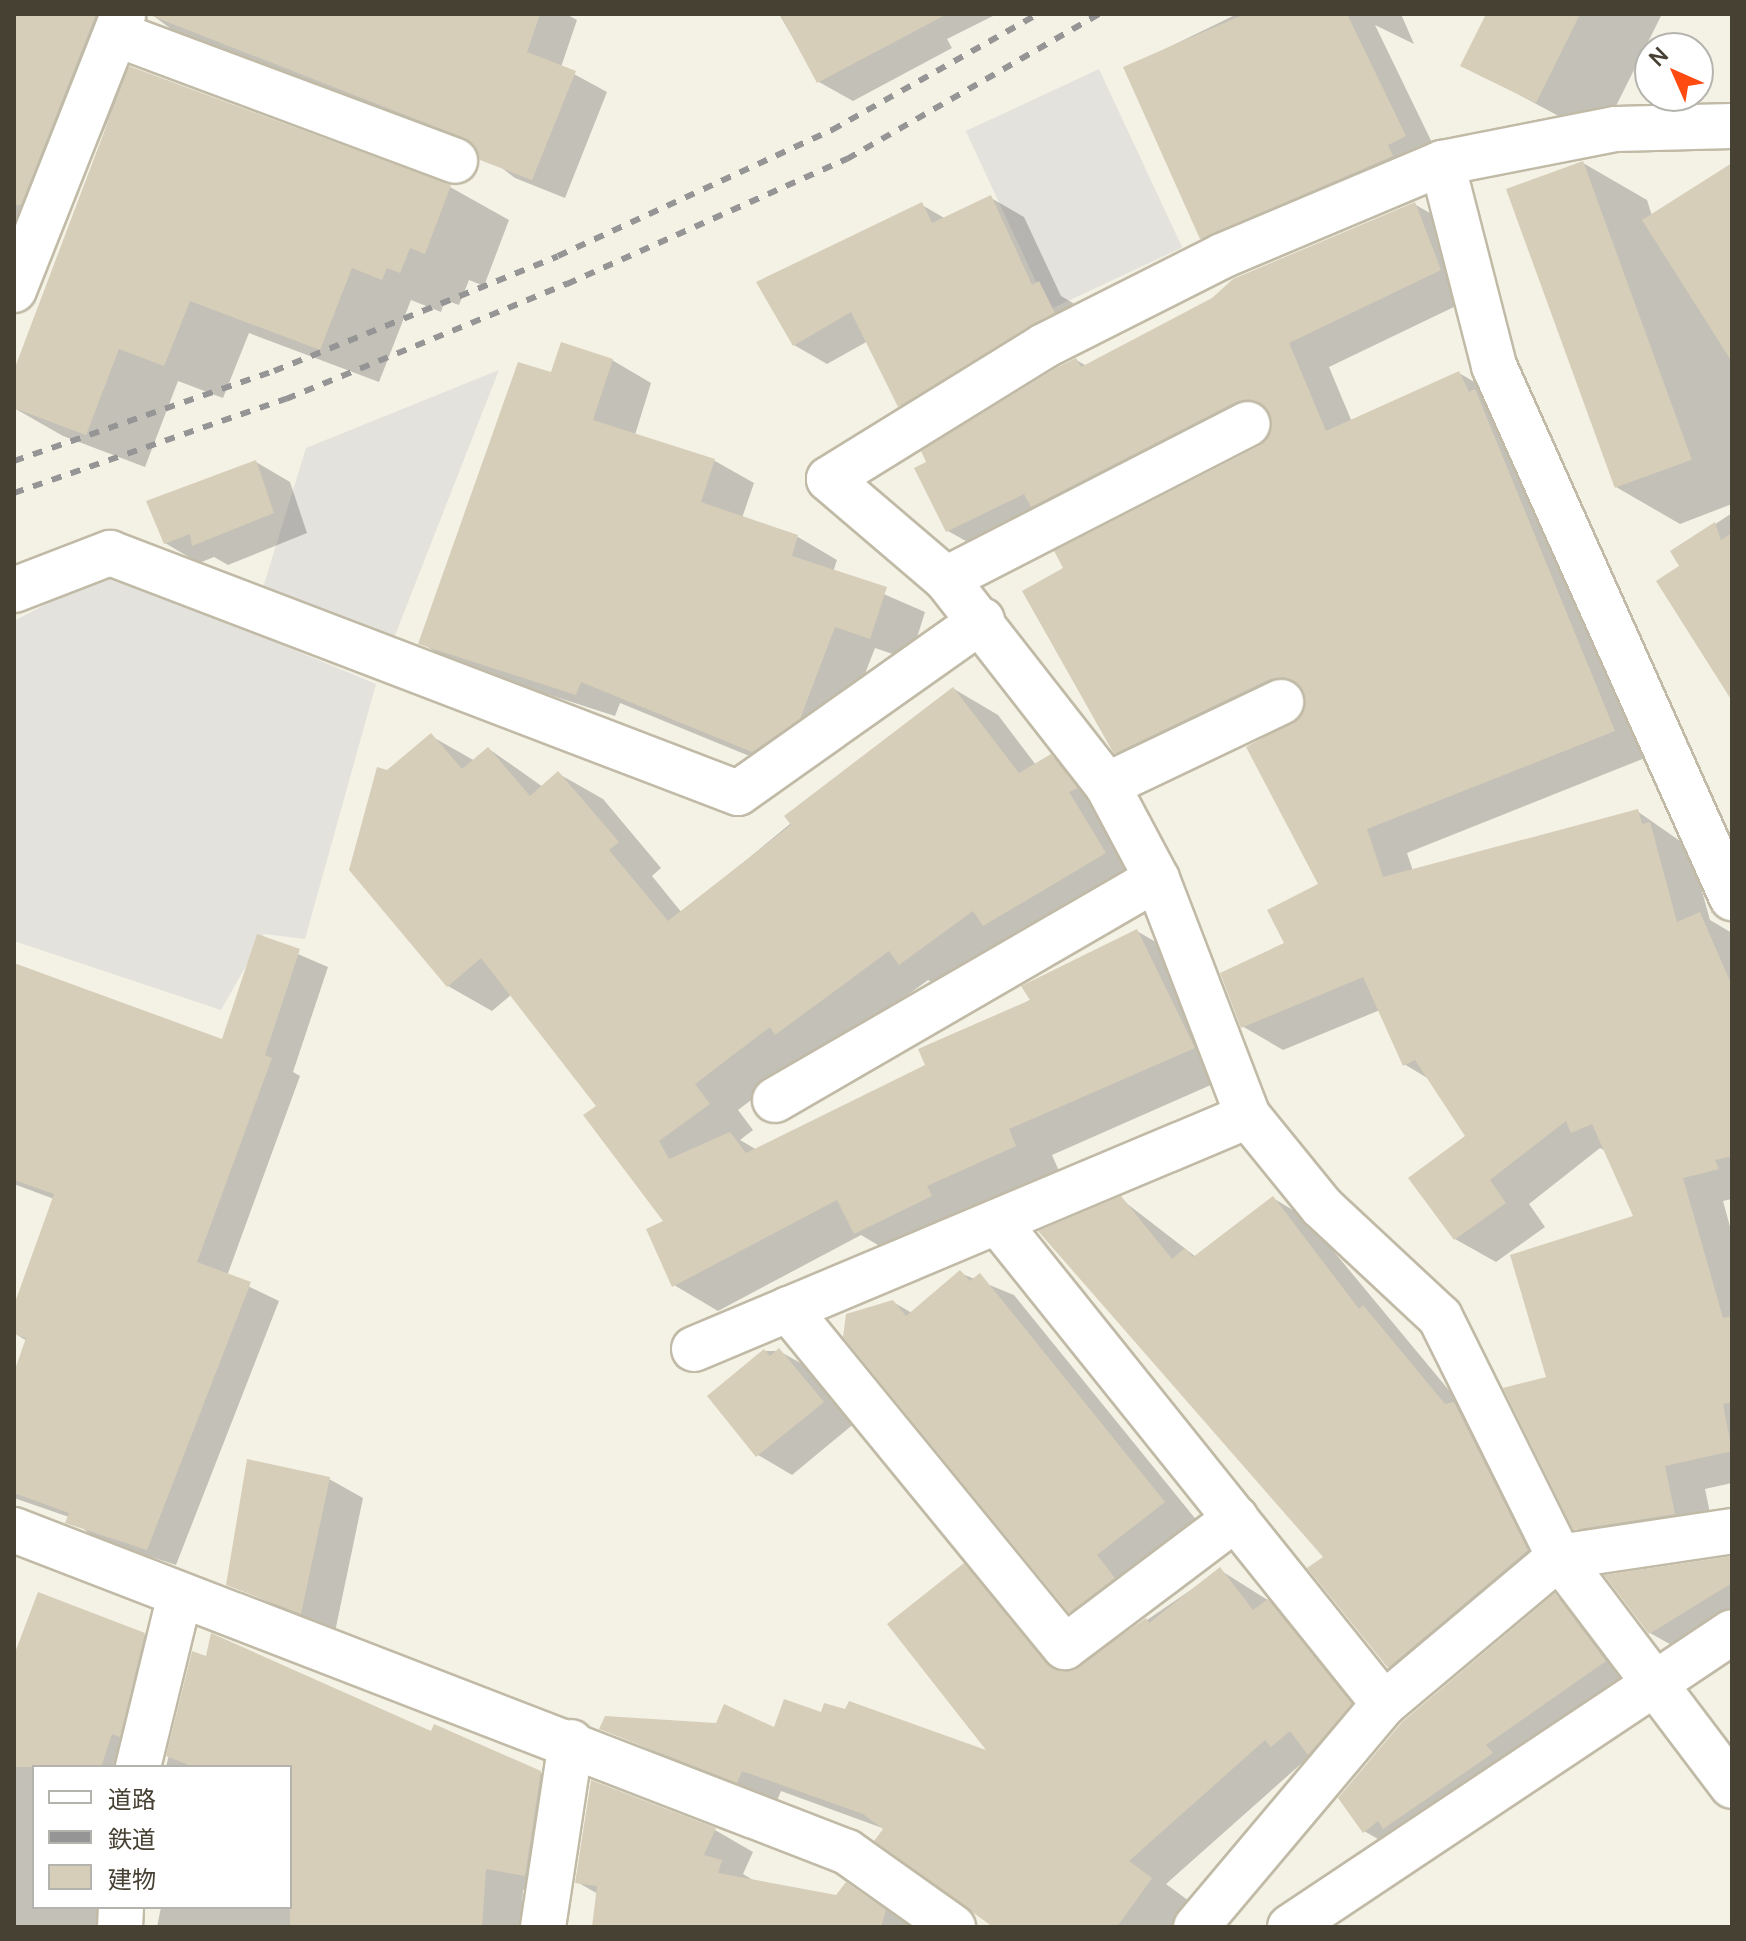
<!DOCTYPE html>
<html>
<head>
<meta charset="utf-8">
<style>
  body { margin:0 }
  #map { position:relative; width:1746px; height:1941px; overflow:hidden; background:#f4f1e5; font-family:Manrope,"Noto Sans JP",sans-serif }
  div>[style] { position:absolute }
  .parking>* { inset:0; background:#e4e2dd; transform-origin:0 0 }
  .shadow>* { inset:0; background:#0003 }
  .building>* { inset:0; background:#d7ceb9; transform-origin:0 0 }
  .roads { filter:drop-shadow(2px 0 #c0baa6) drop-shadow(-2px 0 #c0baa6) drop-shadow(0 2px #c0baa6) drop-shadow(0 -2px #c0baa6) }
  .minor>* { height:44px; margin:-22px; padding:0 22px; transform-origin:22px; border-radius:22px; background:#fff }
  .rail>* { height:6px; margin-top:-3px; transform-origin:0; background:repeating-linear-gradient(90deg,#959595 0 10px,transparent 0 20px) }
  span { translate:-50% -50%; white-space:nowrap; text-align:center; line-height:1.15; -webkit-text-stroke:8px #fff; paint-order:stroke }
  .frame { position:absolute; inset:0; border:16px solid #474134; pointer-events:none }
  .legend { position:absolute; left:32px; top:1765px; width:260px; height:144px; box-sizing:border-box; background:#fff; border:2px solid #b5b3ae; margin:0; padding:10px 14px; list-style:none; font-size:24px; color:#474134 }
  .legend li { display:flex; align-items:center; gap:16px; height:40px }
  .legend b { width:40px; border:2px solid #b5b3ae }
  .north { position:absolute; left:1634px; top:32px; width:80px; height:80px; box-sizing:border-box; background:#fff; border:2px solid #b5b3ae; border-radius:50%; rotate:315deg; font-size:22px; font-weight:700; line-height:32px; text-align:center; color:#474134 }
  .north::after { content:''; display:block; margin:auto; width:28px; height:36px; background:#ff4a10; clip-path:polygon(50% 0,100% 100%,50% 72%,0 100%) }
</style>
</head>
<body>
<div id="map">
  <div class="parking">
    <i style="left:1099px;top:69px;width:197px;height:147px;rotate:65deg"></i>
    <i style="clip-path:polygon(499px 370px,394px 638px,262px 591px,306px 448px)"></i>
    <i style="clip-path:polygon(107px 572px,376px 684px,305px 939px,264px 934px,221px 1010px,14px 941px,14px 621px)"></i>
  </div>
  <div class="shadow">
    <i style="clip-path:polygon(14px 14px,141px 14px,148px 18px,127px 67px,450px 187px,509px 220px,484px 286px,469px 280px,459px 305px,445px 300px,441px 312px,411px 300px,379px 382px,249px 333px,223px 398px,178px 381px,145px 467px,63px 436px,14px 408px,14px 377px,129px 74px,61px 227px,14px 227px)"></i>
    <i style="clip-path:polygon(151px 14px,566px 14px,577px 20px,561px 67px,607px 92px,565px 198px,515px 178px,472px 145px,182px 37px)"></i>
    <i style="clip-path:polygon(779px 14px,997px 14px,947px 39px,952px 48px,853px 101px,819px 82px)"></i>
    <i style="clip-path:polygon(1237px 14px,1401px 14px,1414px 44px,1375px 25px,1438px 155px,1235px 257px,1201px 238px,1126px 68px)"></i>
    <i style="clip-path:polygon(1488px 14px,1662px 14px,1600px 138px,1463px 65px)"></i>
    <i style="clip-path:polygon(1583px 163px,1647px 200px,1652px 216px,1732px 165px,1732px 504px,1680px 524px,1616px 487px)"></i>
    <i style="clip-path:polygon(991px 198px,1024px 217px,1061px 296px,1073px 303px,1087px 332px,933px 424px,900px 405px,868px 341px,827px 364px,794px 345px,922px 205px,946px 219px)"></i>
    <i style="clip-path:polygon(1414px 204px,1455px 227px,1481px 294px,1329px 367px,1352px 422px,1459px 373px,1500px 397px,1655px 754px,1407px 853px,1413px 871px,1637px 811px,1690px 848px,1710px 920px,1732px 933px,1732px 1199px,1723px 1201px,1732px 1234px,1732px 1483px,1705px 1489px,1715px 1537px,1616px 1552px,1575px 1528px,1548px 1378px,1635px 1217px,1607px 1152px,1600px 1148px,1529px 1204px,1545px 1227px,1496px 1262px,1455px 1239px,1467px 1137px,1429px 1079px,1404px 1064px,1380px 1010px,1283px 1050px,1242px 1026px,1321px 885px,1304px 706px,1157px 776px,1116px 752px,1274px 426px,1073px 529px,989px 554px,948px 531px,1076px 360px,1087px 366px)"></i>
    <i style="clip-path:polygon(612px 360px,651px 383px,635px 435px,715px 461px,754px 483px,742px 518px,798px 537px,837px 560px,833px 572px,925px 612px,910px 660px,875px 648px,839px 741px,793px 774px,620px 703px,615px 716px,460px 666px,421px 643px,552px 374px)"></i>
    <i style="clip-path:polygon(256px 462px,290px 482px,307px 533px,228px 565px,214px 557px,199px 563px,165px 543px)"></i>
    <i style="clip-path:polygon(1732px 513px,1732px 674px,1673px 552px)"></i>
    <i style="clip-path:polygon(954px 689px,998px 715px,1036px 765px,1051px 756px,1095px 782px,1149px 879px,944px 989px,928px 980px,821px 1059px,812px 1054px,738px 1110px,753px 1130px,740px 1140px,757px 1150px,927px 1066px,1137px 931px,1181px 957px,1238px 1073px,1052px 1155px,1059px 1171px,970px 1211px,900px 1258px,861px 1235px,718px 1311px,674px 1285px,666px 1222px,599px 1106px,512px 994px,492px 1011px,448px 986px,388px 772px,431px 736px,475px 761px,489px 749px,543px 787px,559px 774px,603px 799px,661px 868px,652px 876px,682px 913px)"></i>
    <i style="clip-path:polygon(258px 937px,328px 967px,293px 1072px,300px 1076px,227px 1276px,279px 1301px,176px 1565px,96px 1539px,69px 1517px,14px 1498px,14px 1374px,27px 1341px,14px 1333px,14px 1310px,54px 1199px,14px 1184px,14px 968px,223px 1042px)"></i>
    <i style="clip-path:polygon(1273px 1198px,1306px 1218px,1467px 1412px,1561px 1570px,1423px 1686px,1389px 1667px,1121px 1199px,1196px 1257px)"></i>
    <i style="clip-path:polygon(960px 1273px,1014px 1295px,1198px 1522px,1104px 1631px,1070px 1611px,893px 1302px,912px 1313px)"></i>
    <i style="clip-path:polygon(764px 1351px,779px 1351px,813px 1370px,856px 1422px,792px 1475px,758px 1455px)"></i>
    <i style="clip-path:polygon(329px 1479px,363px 1498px,335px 1632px,229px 1584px)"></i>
    <i style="clip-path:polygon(1732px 1558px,1732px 1623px,1684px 1652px,1650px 1633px)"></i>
    <i style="clip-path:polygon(964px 1566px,1002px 1588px,1071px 1672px,1220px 1570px,1306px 1624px,1389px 1726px,1310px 1768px,1302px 1763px,1166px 1884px,1189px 1901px,1172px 1927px,997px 1927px,885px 1829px,781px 1791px,776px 1803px,602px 1729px,775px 1730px,822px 1715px,992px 1754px)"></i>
    <i style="clip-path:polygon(1555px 1596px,1588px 1615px,1638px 1680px,1397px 1850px,1364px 1831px)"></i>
    <i style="clip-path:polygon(144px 1635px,182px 1657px,156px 1767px,34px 1767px,34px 1907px,104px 1907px,118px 1927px,14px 1927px,14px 1660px)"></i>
    <i style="clip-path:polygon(194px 1653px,540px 1772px,579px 1795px,563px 1897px,523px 1890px,521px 1927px,157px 1927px,161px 1907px,290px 1907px,290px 1767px,166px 1767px)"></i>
    <i style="clip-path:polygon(715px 1830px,753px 1852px,743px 1874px,758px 1883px,837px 1898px,846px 1884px,914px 1927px,594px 1927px,598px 1894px,577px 1882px)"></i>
  </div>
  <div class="building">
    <i style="clip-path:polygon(14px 14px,96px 14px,21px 205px,14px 205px)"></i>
    <i style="clip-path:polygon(147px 14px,540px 14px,527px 52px,576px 71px,532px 180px,480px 160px,464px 138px)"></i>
    <i style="clip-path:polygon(780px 14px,947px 14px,817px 83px)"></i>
    <i style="clip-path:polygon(1245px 14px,1347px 14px,1406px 136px,1388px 145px,1393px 156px,1200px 239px,1123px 67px)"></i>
    <i style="clip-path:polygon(1486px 14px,1580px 14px,1536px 103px,1460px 66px)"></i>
    <i style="clip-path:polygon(129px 66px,451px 185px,425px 254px,410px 248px,400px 273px,387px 268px,382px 280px,352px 268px,320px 350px,190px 301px,164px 366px,119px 349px,86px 435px,14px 408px,14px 370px)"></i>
    <i style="left:1583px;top:161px;width:318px;height:82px;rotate:70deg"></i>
    <i style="clip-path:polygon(1732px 163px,1732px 362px,1642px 220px)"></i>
    <i style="clip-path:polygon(991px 195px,1032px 285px,1039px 281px,1055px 313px,898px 407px,851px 312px,793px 346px,756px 282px,922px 202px,932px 223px)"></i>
    <i style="clip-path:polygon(1415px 202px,1441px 270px,1289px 343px,1326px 431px,1459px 371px,1469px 392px,1475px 389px,1615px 731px,1367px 829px,1383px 877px,1638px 809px,1642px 824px,1650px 822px,1677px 922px,1700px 912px,1732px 986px,1732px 1156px,1715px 1160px,1719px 1169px,1683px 1178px,1723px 1318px,1732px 1316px,1732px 1402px,1723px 1404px,1732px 1451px,1665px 1466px,1675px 1514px,1573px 1530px,1503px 1388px,1546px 1377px,1510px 1255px,1633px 1216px,1592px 1124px,1571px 1133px,1566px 1121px,1490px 1180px,1506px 1203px,1454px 1240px,1408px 1178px,1465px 1136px,1415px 1060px,1403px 1066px,1363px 977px,1241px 1028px,1220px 973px,1284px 943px,1267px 910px,1318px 884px,1246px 747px,1301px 717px,1303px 691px,1284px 677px,1270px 679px,1114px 754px,1022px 591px,1063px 568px,1054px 551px,1259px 446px,1272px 426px,1269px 412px,1249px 399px,1236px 402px,1031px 507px,1024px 494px,946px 532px,914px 468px,926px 462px,921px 451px,1056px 368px,1076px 358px,1081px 367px,1212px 298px,1233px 279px)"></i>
    <i style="clip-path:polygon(561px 342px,613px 359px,593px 420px,715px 459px,701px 502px,798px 535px,792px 556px,887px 587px,870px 639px,835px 627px,800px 719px,752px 752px,581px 682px,576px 695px,418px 644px,518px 362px,551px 372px)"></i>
    <i style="clip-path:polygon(256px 460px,274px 513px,192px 546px,190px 534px,164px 544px,146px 501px)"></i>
    <i style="clip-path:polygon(1715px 522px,1721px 540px,1732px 533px,1732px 701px,1656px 581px,1679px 566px,1670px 551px)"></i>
    <i style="clip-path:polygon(953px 687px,1019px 773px,1051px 754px,1078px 788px,1069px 792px,1106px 853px,983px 926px,973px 911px,899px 965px,889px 951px,775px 1035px,770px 1027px,695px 1084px,710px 1104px,659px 1141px,669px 1159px,730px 1132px,746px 1153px,925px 1065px,918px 1049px,1030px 1000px,1021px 986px,1137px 929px,1195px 1048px,1009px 1129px,1016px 1146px,927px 1186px,932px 1196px,854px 1234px,837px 1200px,672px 1287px,646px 1229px,663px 1221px,583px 1115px,596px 1106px,481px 958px,447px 987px,349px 870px,377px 767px,387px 770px,431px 733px,462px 769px,488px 747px,530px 796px,558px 771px,619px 842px,609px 850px,668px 921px,791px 825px,784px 816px)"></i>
    <i style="clip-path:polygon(257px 934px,300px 949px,265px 1055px,272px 1058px,197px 1262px,251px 1282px,147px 1550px,65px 1523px,69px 1513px,14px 1493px,14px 1372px,26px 1338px,14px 1334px,14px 1305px,54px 1194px,14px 1180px,14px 963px,222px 1039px)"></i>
    <i style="clip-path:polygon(1121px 1196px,1172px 1259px,1185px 1248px,1193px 1257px,1273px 1196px,1359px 1309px,1363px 1305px,1445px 1404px,1454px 1402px,1528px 1550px,1388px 1668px,1307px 1568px,1323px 1557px,1038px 1231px)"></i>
    <i style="clip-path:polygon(960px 1270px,970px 1281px,980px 1273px,1165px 1502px,1097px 1555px,1115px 1578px,1069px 1613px,843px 1337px,846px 1314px,893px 1300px,906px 1316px)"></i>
    <i style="clip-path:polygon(779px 1348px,824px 1402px,756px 1457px,707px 1396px,764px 1349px,770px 1356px)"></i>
    <i style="clip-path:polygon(247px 1459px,330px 1477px,301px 1614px,226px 1585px)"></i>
    <i style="clip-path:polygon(1732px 1556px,1732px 1583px,1649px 1634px,1604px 1575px)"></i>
    <i style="clip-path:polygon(964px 1563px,1046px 1663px,1068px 1672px,1146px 1618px,1149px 1623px,1220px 1567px,1253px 1610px,1268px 1599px,1352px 1704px,1308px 1755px,1290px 1731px,1271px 1747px,1265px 1740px,1129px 1861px,1152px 1878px,1117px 1927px,993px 1927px,874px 1841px,883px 1829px,863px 1814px,742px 1771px,737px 1783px,599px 1729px,605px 1716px,716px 1723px,724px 1704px,774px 1727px,784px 1699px,821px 1712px,824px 1703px,845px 1709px,849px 1701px,986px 1750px,887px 1624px)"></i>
    <i style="clip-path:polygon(38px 1592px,145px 1633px,120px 1737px,112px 1734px,101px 1767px,14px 1767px,14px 1655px)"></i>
    <i style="clip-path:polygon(1555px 1593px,1606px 1661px,1486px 1745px,1493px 1753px,1383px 1829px,1378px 1821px,1363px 1833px,1338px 1798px,1402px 1722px)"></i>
    <i style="clip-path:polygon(211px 1633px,431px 1731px,434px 1724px,541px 1771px,525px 1876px,486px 1869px,482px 1927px,290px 1927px,290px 1767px,194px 1767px,166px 1756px,192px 1651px,206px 1656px)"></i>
    <i style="clip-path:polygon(591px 1780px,716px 1828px,704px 1855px,722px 1860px,718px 1873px,836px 1895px,846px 1882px,886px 1910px,881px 1927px,592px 1927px,597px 1886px,575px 1883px)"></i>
  </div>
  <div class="roads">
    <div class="minor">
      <i style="left:116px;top:34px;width:362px;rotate:20.5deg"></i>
      <i style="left:1442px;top:163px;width:210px;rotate:75.6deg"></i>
      <i style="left:1494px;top:366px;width:583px;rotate:65.9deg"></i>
      <i style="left:14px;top:290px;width:297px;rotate:-68.4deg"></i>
      <i style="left:946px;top:579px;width:339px;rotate:-27.2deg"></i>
      <i style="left:14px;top:590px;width:103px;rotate:-21.1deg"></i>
      <i style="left:110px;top:553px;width:672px;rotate:20.92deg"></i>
      <i style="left:738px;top:793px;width:299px;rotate:-35.3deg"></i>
      <i style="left:1107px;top:785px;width:193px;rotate:-25.5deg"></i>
      <i style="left:775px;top:1100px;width:441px;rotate:-30.1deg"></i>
      <i style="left:1248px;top:1116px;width:117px;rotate:50.9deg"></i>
      <i style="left:1322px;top:1207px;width:161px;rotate:43deg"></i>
      <i style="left:1440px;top:1317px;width:268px;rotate:63.6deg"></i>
      <i style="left:1559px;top:1557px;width:287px;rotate:52.9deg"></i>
      <i style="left:999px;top:1224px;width:615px;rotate:51.27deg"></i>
      <i style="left:788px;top:1309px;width:437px;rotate:50.7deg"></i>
      <i style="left:1065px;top:1647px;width:214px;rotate:-37deg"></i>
      <i style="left:694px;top:1349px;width:601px;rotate:-22.81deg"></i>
      <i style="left:1248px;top:1116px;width:254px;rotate:-111deg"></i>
      <i style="left:1157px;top:879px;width:106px;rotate:-118deg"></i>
      <i style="left:1107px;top:785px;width:261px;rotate:-128deg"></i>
      <i style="left:946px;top:579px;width:154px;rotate:-139.5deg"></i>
      <i style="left:829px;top:479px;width:253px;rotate:-31.7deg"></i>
      <i style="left:1044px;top:346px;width:199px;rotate:-26.8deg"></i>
      <i style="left:1222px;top:256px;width:239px;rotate:-22.9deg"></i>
      <i style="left:1442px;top:163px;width:177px;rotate:-11.1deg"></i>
      <i style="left:1616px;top:129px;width:116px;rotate:-1.5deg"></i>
      <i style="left:14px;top:1530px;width:893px;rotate:21.13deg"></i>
      <i style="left:847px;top:1852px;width:130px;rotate:35.3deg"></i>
      <i style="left:138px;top:1767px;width:173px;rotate:-76.3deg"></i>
      <i style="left:120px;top:1927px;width:20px;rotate:-87deg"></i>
      <i style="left:543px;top:1927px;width:187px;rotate:-81.4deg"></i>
      <i style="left:1196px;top:1927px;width:292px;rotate:-49.9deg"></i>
      <i style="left:1384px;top:1704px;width:229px;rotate:-40deg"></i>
      <i style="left:1559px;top:1557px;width:175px;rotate:-8.5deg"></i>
      <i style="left:1290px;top:1927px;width:531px;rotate:-33.72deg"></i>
    </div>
  </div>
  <div class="rail">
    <i style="left:14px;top:461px;width:275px;rotate:-19.1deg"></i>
    <i style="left:274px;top:371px;width:306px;rotate:-22deg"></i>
    <i style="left:558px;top:256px;width:302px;rotate:-24.7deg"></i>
    <i style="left:832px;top:130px;width:236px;rotate:-29.4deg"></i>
    <i style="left:14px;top:493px;width:288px;rotate:-19.1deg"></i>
    <i style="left:286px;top:399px;width:304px;rotate:-22.3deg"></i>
    <i style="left:567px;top:284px;width:307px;rotate:-24.1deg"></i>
    <i style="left:847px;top:159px;width:291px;rotate:-29.9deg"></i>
  </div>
  <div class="frame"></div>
  <ul class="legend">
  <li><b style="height:10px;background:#fff"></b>道路</li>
  <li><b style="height:10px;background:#959595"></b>鉄道</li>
  <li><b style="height:22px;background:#d7ceb9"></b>建物</li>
  </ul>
  <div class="north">N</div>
</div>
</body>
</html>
